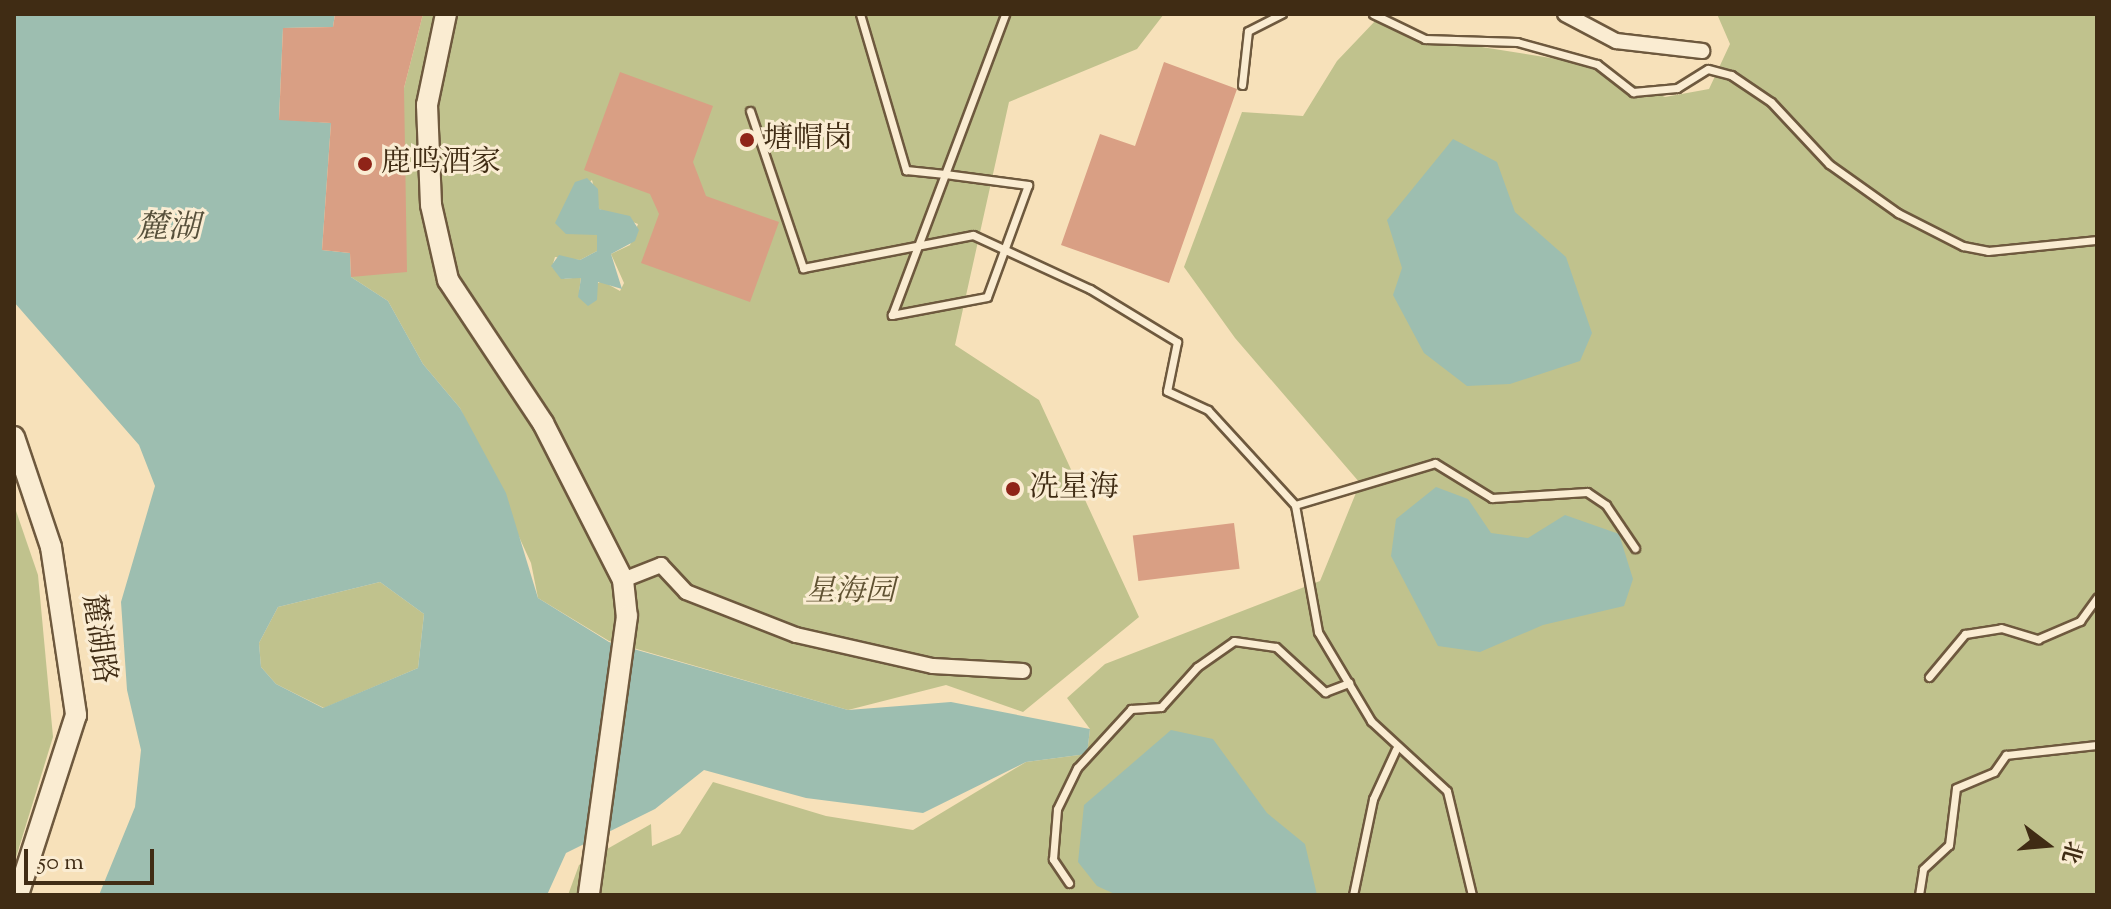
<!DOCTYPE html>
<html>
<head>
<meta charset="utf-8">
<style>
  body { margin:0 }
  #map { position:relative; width:2111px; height:909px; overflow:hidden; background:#f7e1ba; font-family:"Sorts Mill Goudy","Noto Serif SC",serif }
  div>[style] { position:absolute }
  .green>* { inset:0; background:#c0c28d }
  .water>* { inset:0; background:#9dbeb0 }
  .building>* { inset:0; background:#d99f84; transform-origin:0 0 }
  .roads { filter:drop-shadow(2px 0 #6e593e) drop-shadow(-2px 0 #6e593e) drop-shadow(0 2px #6e593e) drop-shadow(0 -2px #6e593e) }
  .lane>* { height:7px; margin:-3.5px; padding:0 3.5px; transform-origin:3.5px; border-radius:3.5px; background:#faecd2 }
  .street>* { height:14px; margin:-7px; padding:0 7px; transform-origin:7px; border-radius:7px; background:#faecd2 }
  .secondary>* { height:20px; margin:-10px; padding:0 10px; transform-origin:10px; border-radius:10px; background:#faecd2 }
  .dots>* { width:22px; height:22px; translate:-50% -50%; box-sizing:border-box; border:4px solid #faecd2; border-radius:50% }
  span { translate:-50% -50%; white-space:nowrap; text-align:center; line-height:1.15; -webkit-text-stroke:6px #faecd2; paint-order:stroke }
  .poi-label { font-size:30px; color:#402c14 }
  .left { translate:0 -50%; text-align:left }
  .park-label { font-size:30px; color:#605232; font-style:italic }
  .street-label { font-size:30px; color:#402c14 }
  .water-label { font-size:32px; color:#57503b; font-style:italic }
  .frame { position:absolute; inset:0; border:16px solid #402c14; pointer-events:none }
  .north { position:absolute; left:2007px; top:805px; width:80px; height:80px; -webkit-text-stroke:6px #faecd2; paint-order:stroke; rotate:106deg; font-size:22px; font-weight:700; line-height:32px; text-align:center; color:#402c14 }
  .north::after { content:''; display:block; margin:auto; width:28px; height:36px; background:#402c14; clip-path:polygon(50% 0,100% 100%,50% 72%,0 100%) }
  .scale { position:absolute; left:24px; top:849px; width:130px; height:36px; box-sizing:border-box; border:4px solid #402c14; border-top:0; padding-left:10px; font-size:24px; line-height:28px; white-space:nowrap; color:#402c14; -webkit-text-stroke:6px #faecd2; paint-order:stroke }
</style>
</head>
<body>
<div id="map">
  <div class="green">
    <i style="clip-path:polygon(evenodd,423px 14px,1164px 14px,1137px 49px,1009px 102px,955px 345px,1039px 400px,1139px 617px,1023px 712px,946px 685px,848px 710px,609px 641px,538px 598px,531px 563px,460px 408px,423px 364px,388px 301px,351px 277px,401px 205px,404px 88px,423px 14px,592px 180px,599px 209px,638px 224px,630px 245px,611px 254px,624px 283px,620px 291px,602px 281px,579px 293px,581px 277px,565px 279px,552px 267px,555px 257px,580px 260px,597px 251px,597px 235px,582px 229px,565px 205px,592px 180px)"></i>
    <i style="clip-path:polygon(1717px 14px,2097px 14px,2097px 895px,568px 895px,579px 865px,651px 824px,652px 846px,680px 834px,713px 782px,826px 816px,913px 830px,1026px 762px,1087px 754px,1090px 729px,1067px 698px,1105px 664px,1320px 581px,1360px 483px,1235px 338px,1184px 267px,1242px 112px,1303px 116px,1337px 61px,1377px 19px,1450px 42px,1576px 62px,1665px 97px,1709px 89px,1730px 44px)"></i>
    <i style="clip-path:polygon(14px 505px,38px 575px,53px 737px,14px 864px)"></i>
    <i style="clip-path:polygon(380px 582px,424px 614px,418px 668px,324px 708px,276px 684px,261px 667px,259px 643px,278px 607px)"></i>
  </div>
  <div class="water">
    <i style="clip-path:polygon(evenodd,14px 14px,335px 14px,333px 27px,283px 28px,279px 119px,331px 123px,322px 250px,350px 253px,351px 277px,388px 301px,423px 364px,460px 408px,506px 493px,538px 598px,609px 642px,848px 710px,951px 702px,1090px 729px,1087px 754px,1026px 762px,923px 813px,806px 798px,704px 770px,655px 809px,566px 853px,547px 895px,99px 895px,135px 807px,141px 750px,127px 690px,121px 602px,155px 486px,139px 445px,14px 302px,14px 14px,380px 582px,424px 614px,418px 668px,323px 708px,276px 684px,261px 667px,259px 643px,278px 607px,380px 582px)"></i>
    <i style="clip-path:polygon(1453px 139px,1497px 162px,1515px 212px,1566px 257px,1592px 333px,1580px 361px,1510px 384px,1467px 386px,1424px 353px,1393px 295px,1402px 268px,1387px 220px)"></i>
    <i style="clip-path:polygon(587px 178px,598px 189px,599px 209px,630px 216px,639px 230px,635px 241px,611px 254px,622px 289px,598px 282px,597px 300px,588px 306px,578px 297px,581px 278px,561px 279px,551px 266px,559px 255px,580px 260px,597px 251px,597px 235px,566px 234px,555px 223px,575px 182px)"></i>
    <i style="clip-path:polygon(1436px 487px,1468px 499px,1491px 533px,1528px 538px,1565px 515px,1619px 534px,1633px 579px,1624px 606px,1543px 625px,1480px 652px,1438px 646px,1391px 556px,1396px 519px)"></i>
    <i style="clip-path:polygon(1171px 730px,1213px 739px,1267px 813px,1305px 844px,1317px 895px,1117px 895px,1097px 886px,1078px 862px,1084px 805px)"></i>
  </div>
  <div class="building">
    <i style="clip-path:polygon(335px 14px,423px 14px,404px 88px,407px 272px,351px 277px,350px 253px,322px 250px,331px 123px,279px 120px,283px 28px,333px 27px)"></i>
    <i style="clip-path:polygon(1164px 62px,1237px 89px,1169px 283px,1061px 245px,1100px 134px,1135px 146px)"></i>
    <i style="clip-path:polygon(620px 72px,713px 106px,693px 162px,706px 196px,779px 222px,750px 302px,641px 263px,659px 214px,650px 194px,584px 170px)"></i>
    <i style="left:1234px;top:523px;width:46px;height:102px;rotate:83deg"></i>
  </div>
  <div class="roads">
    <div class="lane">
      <i style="left:860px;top:14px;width:163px;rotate:73.6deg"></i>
      <i style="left:906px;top:170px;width:39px;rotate:6deg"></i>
      <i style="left:945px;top:174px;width:84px;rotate:7.5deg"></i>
      <i style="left:1028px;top:185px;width:119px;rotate:110.1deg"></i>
      <i style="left:987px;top:297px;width:97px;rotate:169.3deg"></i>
      <i style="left:892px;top:315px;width:74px;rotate:-69.4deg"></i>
      <i style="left:918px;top:246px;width:248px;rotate:-69.4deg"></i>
      <i style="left:1373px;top:14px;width:58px;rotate:25.7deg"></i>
      <i style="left:1425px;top:39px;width:92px;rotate:1.9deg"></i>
      <i style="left:1517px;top:42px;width:83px;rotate:15.4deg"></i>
      <i style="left:1597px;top:64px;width:46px;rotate:37.9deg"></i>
      <i style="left:1633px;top:92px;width:44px;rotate:-5.2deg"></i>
      <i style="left:1677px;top:88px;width:36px;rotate:-32deg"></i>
      <i style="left:1708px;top:69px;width:24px;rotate:15deg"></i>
      <i style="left:1731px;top:75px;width:48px;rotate:34deg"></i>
      <i style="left:1771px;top:102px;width:85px;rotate:46.9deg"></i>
      <i style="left:1829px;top:164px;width:85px;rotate:35.4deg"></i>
      <i style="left:1898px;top:213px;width:73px;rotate:26.9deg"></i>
      <i style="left:1963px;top:246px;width:25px;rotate:11deg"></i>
      <i style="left:1988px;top:251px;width:110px;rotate:-5.8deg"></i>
      <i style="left:1242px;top:85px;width:54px;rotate:-83.7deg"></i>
      <i style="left:1248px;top:31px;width:38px;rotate:-27deg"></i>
      <i style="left:750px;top:111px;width:166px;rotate:71.3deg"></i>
      <i style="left:803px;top:268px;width:173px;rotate:-11deg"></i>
      <i style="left:973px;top:235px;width:129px;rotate:24.8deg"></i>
      <i style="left:1090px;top:289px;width:102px;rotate:31.3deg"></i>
      <i style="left:1177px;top:342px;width:50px;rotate:101.5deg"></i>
      <i style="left:1167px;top:391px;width:45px;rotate:24.9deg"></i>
      <i style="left:1208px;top:410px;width:129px;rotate:47.5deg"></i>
      <i style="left:1295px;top:505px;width:146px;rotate:-16.7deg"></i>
      <i style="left:1435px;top:463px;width:67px;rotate:31.6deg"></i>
      <i style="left:1492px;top:498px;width:95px;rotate:-3.6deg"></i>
      <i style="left:1587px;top:492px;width:23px;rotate:34deg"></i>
      <i style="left:1606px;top:505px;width:52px;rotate:56deg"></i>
      <i style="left:1295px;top:505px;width:129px;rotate:79.7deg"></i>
      <i style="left:1318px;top:632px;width:104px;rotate:59.2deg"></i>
      <i style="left:1371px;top:721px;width:103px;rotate:42.6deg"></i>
      <i style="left:1447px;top:791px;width:107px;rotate:76.5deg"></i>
      <i style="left:1929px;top:677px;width:56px;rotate:-50.1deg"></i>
      <i style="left:1965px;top:634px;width:36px;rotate:-9deg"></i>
      <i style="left:2001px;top:628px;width:39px;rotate:17deg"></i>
      <i style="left:2038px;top:639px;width:46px;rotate:-23.2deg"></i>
      <i style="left:2080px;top:621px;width:29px;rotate:-54deg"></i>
      <i style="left:1069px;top:883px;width:29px;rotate:-124deg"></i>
      <i style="left:1053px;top:859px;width:50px;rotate:-85.4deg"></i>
      <i style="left:1057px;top:809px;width:46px;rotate:-64deg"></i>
      <i style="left:1077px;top:768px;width:80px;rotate:-47.5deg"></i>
      <i style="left:1131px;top:709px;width:30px;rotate:-4deg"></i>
      <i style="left:1161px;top:707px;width:54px;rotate:-48deg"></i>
      <i style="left:1197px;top:667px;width:45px;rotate:-35.1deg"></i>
      <i style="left:1234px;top:641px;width:42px;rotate:8.1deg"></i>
      <i style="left:1276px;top:647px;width:67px;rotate:42.6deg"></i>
      <i style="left:1325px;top:692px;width:26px;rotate:-21deg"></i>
      <i style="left:1353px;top:895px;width:98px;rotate:-78.2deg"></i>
      <i style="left:1373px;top:799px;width:55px;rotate:-65.3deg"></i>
      <i style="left:1919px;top:895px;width:26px;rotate:-81deg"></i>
      <i style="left:1923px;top:869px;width:35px;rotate:-43deg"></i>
      <i style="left:1949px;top:845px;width:57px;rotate:-83deg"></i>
      <i style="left:1956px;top:788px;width:41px;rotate:-22.8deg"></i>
      <i style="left:1994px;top:772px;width:21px;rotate:-55deg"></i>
      <i style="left:2006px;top:755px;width:92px;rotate:-6.3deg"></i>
    </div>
    <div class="street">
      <i style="left:1565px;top:14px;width:58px;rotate:27.9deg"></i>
      <i style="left:1616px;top:41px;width:87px;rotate:6.6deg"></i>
      <i style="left:623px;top:580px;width:41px;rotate:-21.5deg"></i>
      <i style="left:661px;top:565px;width:37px;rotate:47deg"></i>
      <i style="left:686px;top:592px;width:118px;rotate:21.4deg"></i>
      <i style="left:796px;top:635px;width:140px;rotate:12.8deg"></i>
      <i style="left:933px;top:666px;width:90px;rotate:3.2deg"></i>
    </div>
    <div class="secondary">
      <i style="left:446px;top:14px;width:93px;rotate:101.8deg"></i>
      <i style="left:427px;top:105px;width:100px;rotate:87.7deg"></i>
      <i style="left:431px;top:205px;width:77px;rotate:77.2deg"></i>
      <i style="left:448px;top:280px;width:172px;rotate:56.4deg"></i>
      <i style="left:543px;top:423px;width:176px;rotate:63deg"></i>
      <i style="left:623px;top:580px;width:36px;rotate:84deg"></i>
      <i style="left:627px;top:616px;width:282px;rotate:97.8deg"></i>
      <i style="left:14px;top:437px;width:116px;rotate:71.4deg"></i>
      <i style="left:51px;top:547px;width:170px;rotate:81.5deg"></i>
      <i style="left:76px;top:715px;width:189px;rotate:107.9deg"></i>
    </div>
  </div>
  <div class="dots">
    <i style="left:747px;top:140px;background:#8f2418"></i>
    <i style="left:365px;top:164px;background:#8f2418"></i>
    <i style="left:1013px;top:489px;background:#8f2418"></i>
  </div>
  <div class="poi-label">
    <span class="left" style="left:763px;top:140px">塘帽岗</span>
    <span class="left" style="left:381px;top:164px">鹿鸣酒家</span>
    <span class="left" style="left:1029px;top:489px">冼星海</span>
  </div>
  <div class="park-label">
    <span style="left:850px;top:593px">星海园</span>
  </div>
  <div class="street-label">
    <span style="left:97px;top:639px;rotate:82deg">麓湖路</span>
  </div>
  <div class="water-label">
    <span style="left:168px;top:229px">麓湖</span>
  </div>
  <div class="frame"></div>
  <div class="north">北</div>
  <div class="scale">50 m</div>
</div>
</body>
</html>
